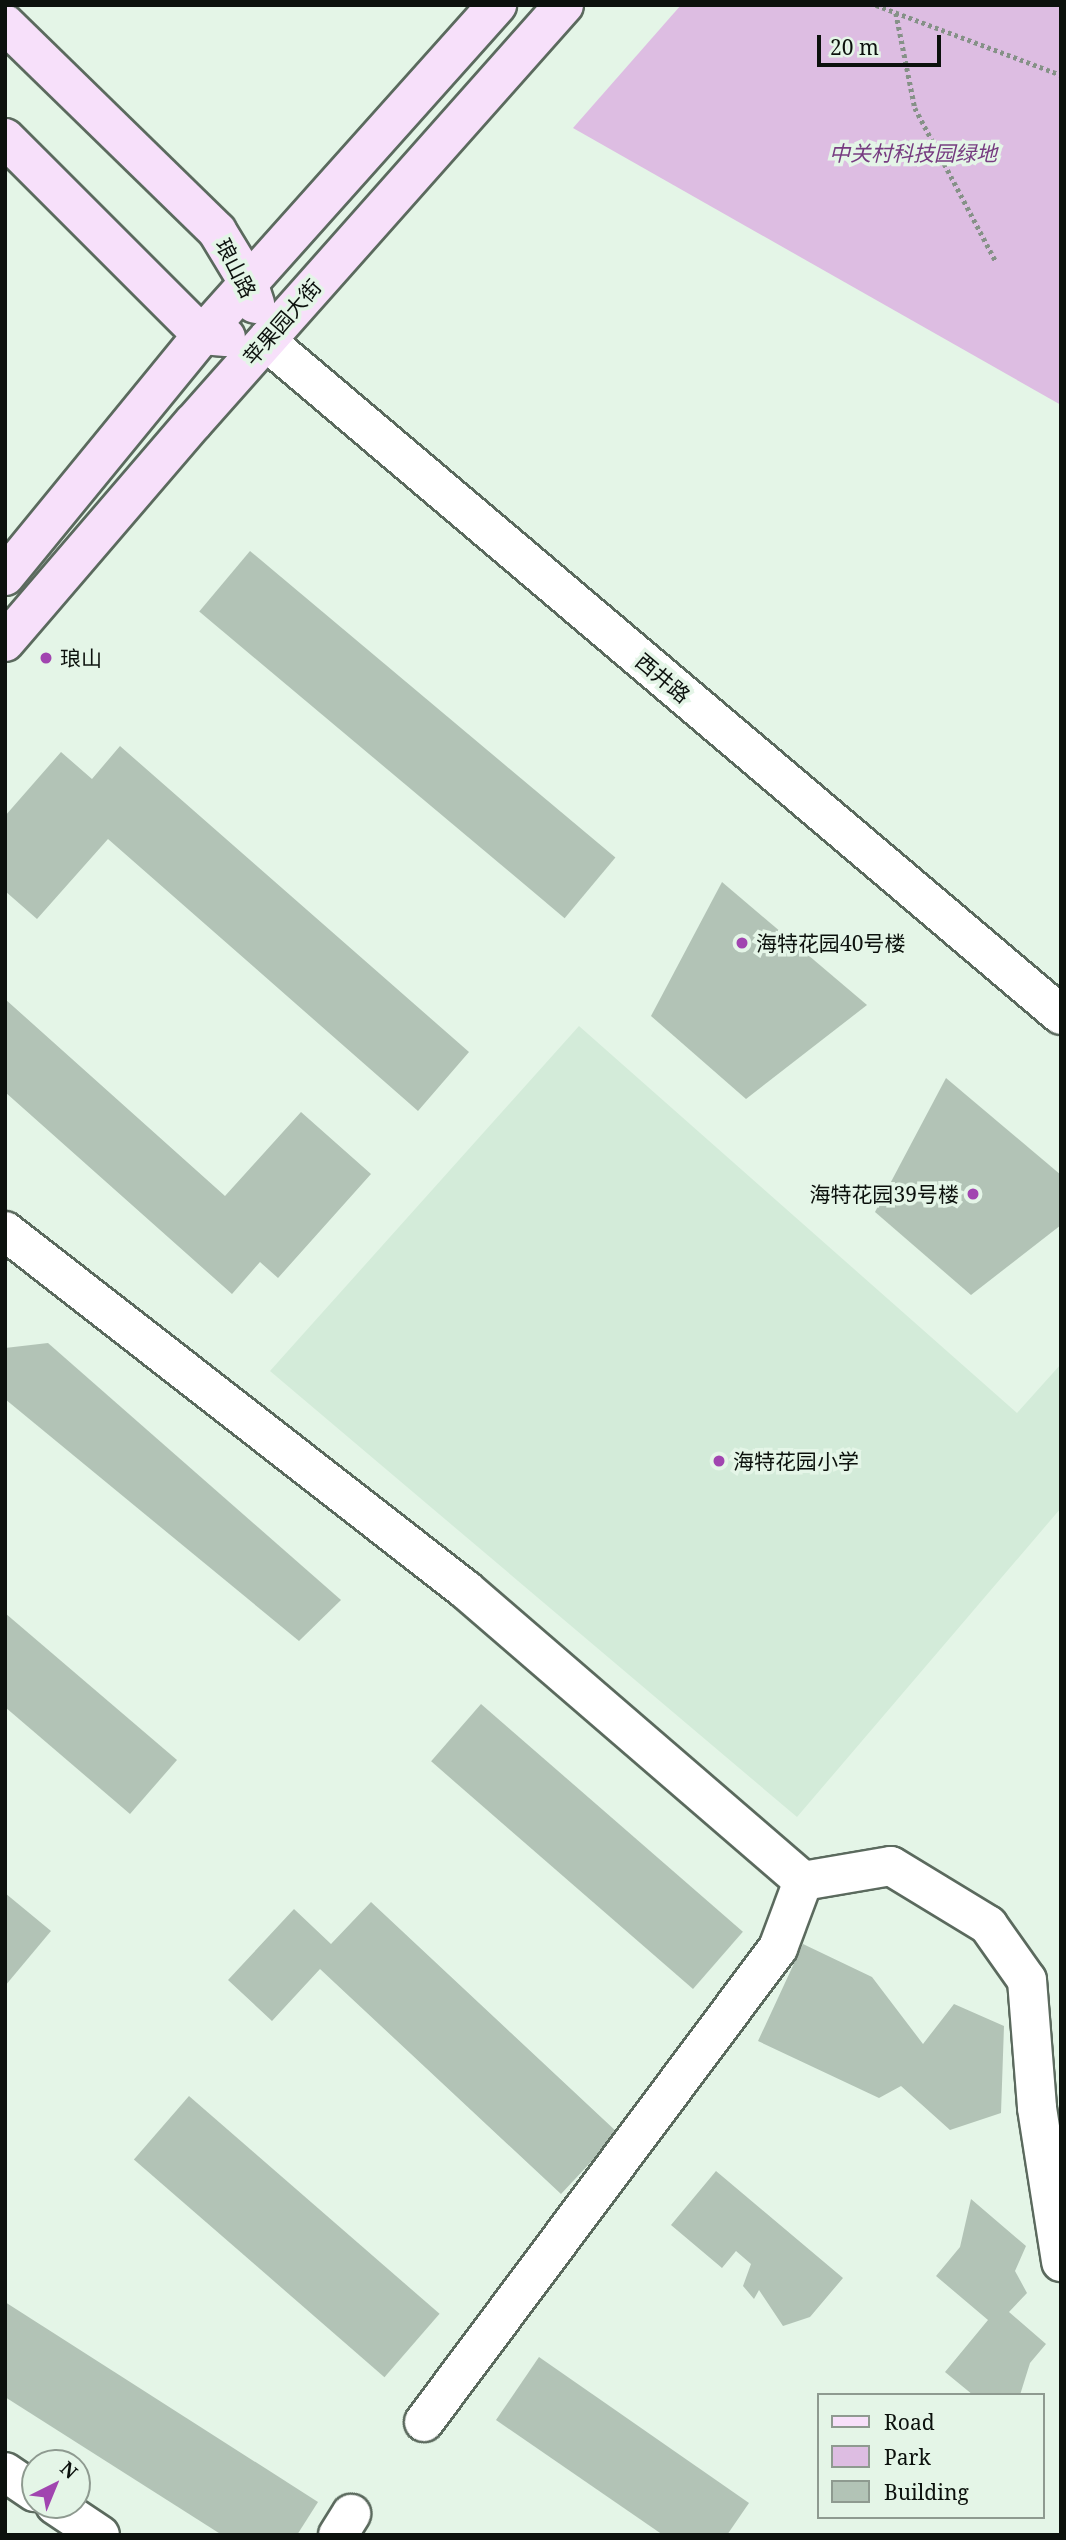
<!DOCTYPE html>
<html>
<head>
<meta charset="utf-8">
<style>
  body { margin:0 }
  #map { position:relative; width:1066px; height:2540px; overflow:hidden; background:#e4f5e7; font-family:"Noto Serif","Noto Sans SC",serif }
  div>[style] { position:absolute }
  .built>* { inset:0; background:#d3ebd9 }
  .green>* { inset:0; background:#ddbde2 }
  .building>* { inset:0; background:#b2c3b6; transform-origin:0 0 }
  .path>* { height:4.5px; margin-top:-2.25px; transform-origin:0; background:repeating-linear-gradient(90deg,#859187 0 3.5px,transparent 0 7px) }
  .roads { filter:drop-shadow(2px 0 #5b6a5e) drop-shadow(-2px 0 #5b6a5e) drop-shadow(0 2px #5b6a5e) drop-shadow(0 -2px #5b6a5e) }
  .minor>* { height:38px; margin:-19px; padding:0 19px; transform-origin:19px; border-radius:19px; background:#fff }
  .tertiary>* { height:38px; margin:-19px; padding:0 19px; transform-origin:19px; border-radius:19px; background:#fff }
  .secondary>* { height:38px; margin:-19px; padding:0 19px; transform-origin:19px; border-radius:19px; background:#f7e0fa }
  .dots>* { width:19px; height:19px; translate:-50% -50%; box-sizing:border-box; border:4px solid #e4f5e7; border-radius:50% }
  span { translate:-50% -50%; white-space:nowrap; text-align:center; line-height:1.15; -webkit-text-stroke:7px #e4f5e7; paint-order:stroke }
  .park-label { font-size:21px; color:#763b80; font-style:italic }
  .street-label { font-size:21px; color:#0c110d }
  .poi-label { font-size:21px; color:#0c110d }
  .left { translate:0 -50%; text-align:left }
  .right { translate:-100% -50%; text-align:right }
  .frame { position:absolute; inset:0; border:7px solid #0c110d; pointer-events:none }
  .legend { position:absolute; left:817px; top:2393px; width:228px; height:126px; box-sizing:border-box; background:#e4f5e7; border:2px solid #8e9a90; margin:0; padding:9px 12px; list-style:none; font-size:21px; color:#0c110d }
  .legend li { display:flex; align-items:center; gap:14px; height:35px }
  .legend b { width:35px; border:2px solid #8e9a90 }
  .north { position:absolute; left:21px; top:2449px; width:70px; height:70px; box-sizing:border-box; background:#e4f5e7; border:2px solid #8e9a90; border-radius:50%; rotate:43deg; font-size:19px; font-weight:700; line-height:28px; text-align:center; color:#0c110d }
  .north::after { content:''; display:block; margin:auto; width:24px; height:32px; background:#a145b0; clip-path:polygon(50% 0,100% 100%,50% 72%,0 100%) }
  .scale { position:absolute; left:817px; top:35px; width:124px; height:32px; box-sizing:border-box; border:4px solid #0c110d; border-top:0; padding-left:9px; font-size:21px; line-height:24px; white-space:nowrap; color:#0c110d; -webkit-text-stroke:5px #e4f5e7; paint-order:stroke }
</style>
</head>
<body>
<div id="map">
  <div class="built">
    <i style="clip-path:polygon(579px 1026px,1017px 1413px,1061px 1364px,1061px 1508px,797px 1817px,270px 1371px)"></i>
  </div>
  <div class="green">
    <i style="clip-path:polygon(681px 5px,1061px 5px,1061px 405px,573px 128px)"></i>
  </div>
  <div class="building">
    <i style="left:250px;top:551px;width:477px;height:79px;rotate:40deg"></i>
    <i style="clip-path:polygon(120px 746px,469px 1052px,418px 1111px,108px 839px,37px 919px,5px 891px,5px 816px,61px 752px,92px 779px)"></i>
    <i style="clip-path:polygon(722px 882px,867px 1005px,746px 1099px,651px 1016px)"></i>
    <i style="clip-path:polygon(5px 999px,225px 1196px,301px 1112px,371px 1174px,278px 1278px,260px 1262px,232px 1294px,5px 1092px)"></i>
    <i style="clip-path:polygon(946px 1078px,1061px 1175px,1061px 1225px,971px 1295px,875px 1212px)"></i>
    <i style="clip-path:polygon(48px 1343px,341px 1600px,299px 1641px,5px 1399px,5px 1348px)"></i>
    <i style="clip-path:polygon(5px 1613px,177px 1760px,130px 1814px,5px 1707px)"></i>
    <i style="left:481px;top:1704px;width:347px;height:76px;rotate:41deg"></i>
    <i style="clip-path:polygon(5px 1893px,51px 1931px,5px 1986px)"></i>
    <i style="clip-path:polygon(371px 1902px,618px 2133px,561px 2194px,320px 1969px,272px 2021px,228px 1980px,294px 1909px,331px 1944px)"></i>
    <i style="clip-path:polygon(803px 1944px,872px 1977px,923px 2044px,954px 2004px,1004px 2026px,1001px 2113px,950px 2130px,901px 2086px,879px 2098px,758px 2041px)"></i>
    <i style="left:189px;top:2096px;width:332px;height:84px;rotate:41deg"></i>
    <i style="clip-path:polygon(716px 2171px,843px 2278px,810px 2317px,783px 2326px,759px 2290px,754px 2299px,743px 2286px,751px 2264px,736px 2251px,722px 2268px,671px 2225px)"></i>
    <i style="clip-path:polygon(971px 2199px,1026px 2246px,1015px 2271px,1027px 2293px,1009px 2312px,1046px 2344px,1030px 2363px,1020px 2395px,973px 2395px,945px 2372px,988px 2320px,936px 2276px,960px 2247px)"></i>
    <i style="clip-path:polygon(5px 2302px,318px 2502px,297px 2535px,222px 2535px,5px 2397px)"></i>
    <i style="clip-path:polygon(539px 2357px,749px 2503px,727px 2535px,663px 2535px,496px 2420px)"></i>
  </div>
  <div class="path">
    <i style="left:876px;top:5px;width:198px;rotate:20.7deg"></i>
    <i style="left:896px;top:13px;width:97px;rotate:78.7deg"></i>
    <i style="left:915px;top:108px;width:172px;rotate:62.2deg"></i>
  </div>
  <div class="roads">
    <div class="minor">
      <i style="left:5px;top:1231px;width:584px;rotate:37.91deg"></i>
      <i style="left:466px;top:1590px;width:445px;rotate:40.8deg"></i>
      <i style="left:803px;top:1881px;width:89px;rotate:-9.7deg"></i>
      <i style="left:891px;top:1866px;width:114px;rotate:31.3deg"></i>
      <i style="left:988px;top:1925px;width:67px;rotate:54.7deg"></i>
      <i style="left:1027px;top:1980px;width:128px;rotate:85.5deg"></i>
      <i style="left:1037px;top:2108px;width:156px;rotate:81.1deg"></i>
      <i style="left:424px;top:2422px;width:592px;rotate:-53.25deg"></i>
      <i style="left:778px;top:1948px;width:72px;rotate:-69.5deg"></i>
      <i style="left:5px;top:2472px;width:36px;rotate:34deg"></i>
      <i style="left:55px;top:2505px;width:54px;rotate:33.7deg"></i>
      <i style="left:338px;top:2535px;width:25px;rotate:-58deg"></i>
    </div>
    <div class="tertiary">
      <i style="left:266px;top:341px;width:1042px;rotate:40.29deg"></i>
    </div>
    <div class="secondary">
      <i style="left:5px;top:24px;width:296px;rotate:44.3deg"></i>
      <i style="left:217px;top:231px;width:60px;rotate:58.7deg"></i>
      <i style="left:248px;top:282px;width:23px;rotate:72deg"></i>
      <i style="left:5px;top:138px;width:279px;rotate:45deg"></i>
      <i style="left:202px;top:335px;width:24px;rotate:5deg"></i>
      <i style="left:5px;top:576px;width:311px;rotate:-50.7deg"></i>
      <i style="left:202px;top:335px;width:443px;rotate:-48.2deg"></i>
      <i style="left:5px;top:642px;width:289px;rotate:-49.4deg"></i>
      <i style="left:193px;top:423px;width:559px;rotate:-48.41deg"></i>
    </div>
  </div>
  <div class="dots">
    <i style="left:46px;top:658px;background:#a145b0"></i>
    <i style="left:742px;top:943px;background:#a145b0"></i>
    <i style="left:973px;top:1194px;background:#a145b0"></i>
    <i style="left:719px;top:1461px;background:#a145b0"></i>
  </div>
  <div class="park-label">
    <span style="left:913px;top:153px">中关村科技园绿地</span>
  </div>
  <div class="street-label">
    <span style="left:236px;top:268px;rotate:63deg">琅山路</span>
    <span style="left:282px;top:322px;rotate:-49deg">苹果园大街</span>
    <span style="left:663px;top:678px;rotate:40deg">西井路</span>
  </div>
  <div class="poi-label">
    <span class="left" style="left:60px;top:658px">琅山</span>
    <span class="left" style="left:756px;top:943px">海特花园40号楼</span>
    <span class="right" style="left:959px;top:1194px">海特花园39号楼</span>
    <span class="left" style="left:733px;top:1461px">海特花园小学</span>
  </div>
  <div class="frame"></div>
  <ul class="legend">
  <li><b style="height:9px;background:#f7e0fa"></b>Road</li>
  <li><b style="height:19px;background:#ddbde2"></b>Park</li>
  <li><b style="height:19px;background:#b2c3b6"></b>Building</li>
  </ul>
  <div class="north">N</div>
  <div class="scale">20 m</div>
</div>
</body>
</html>
